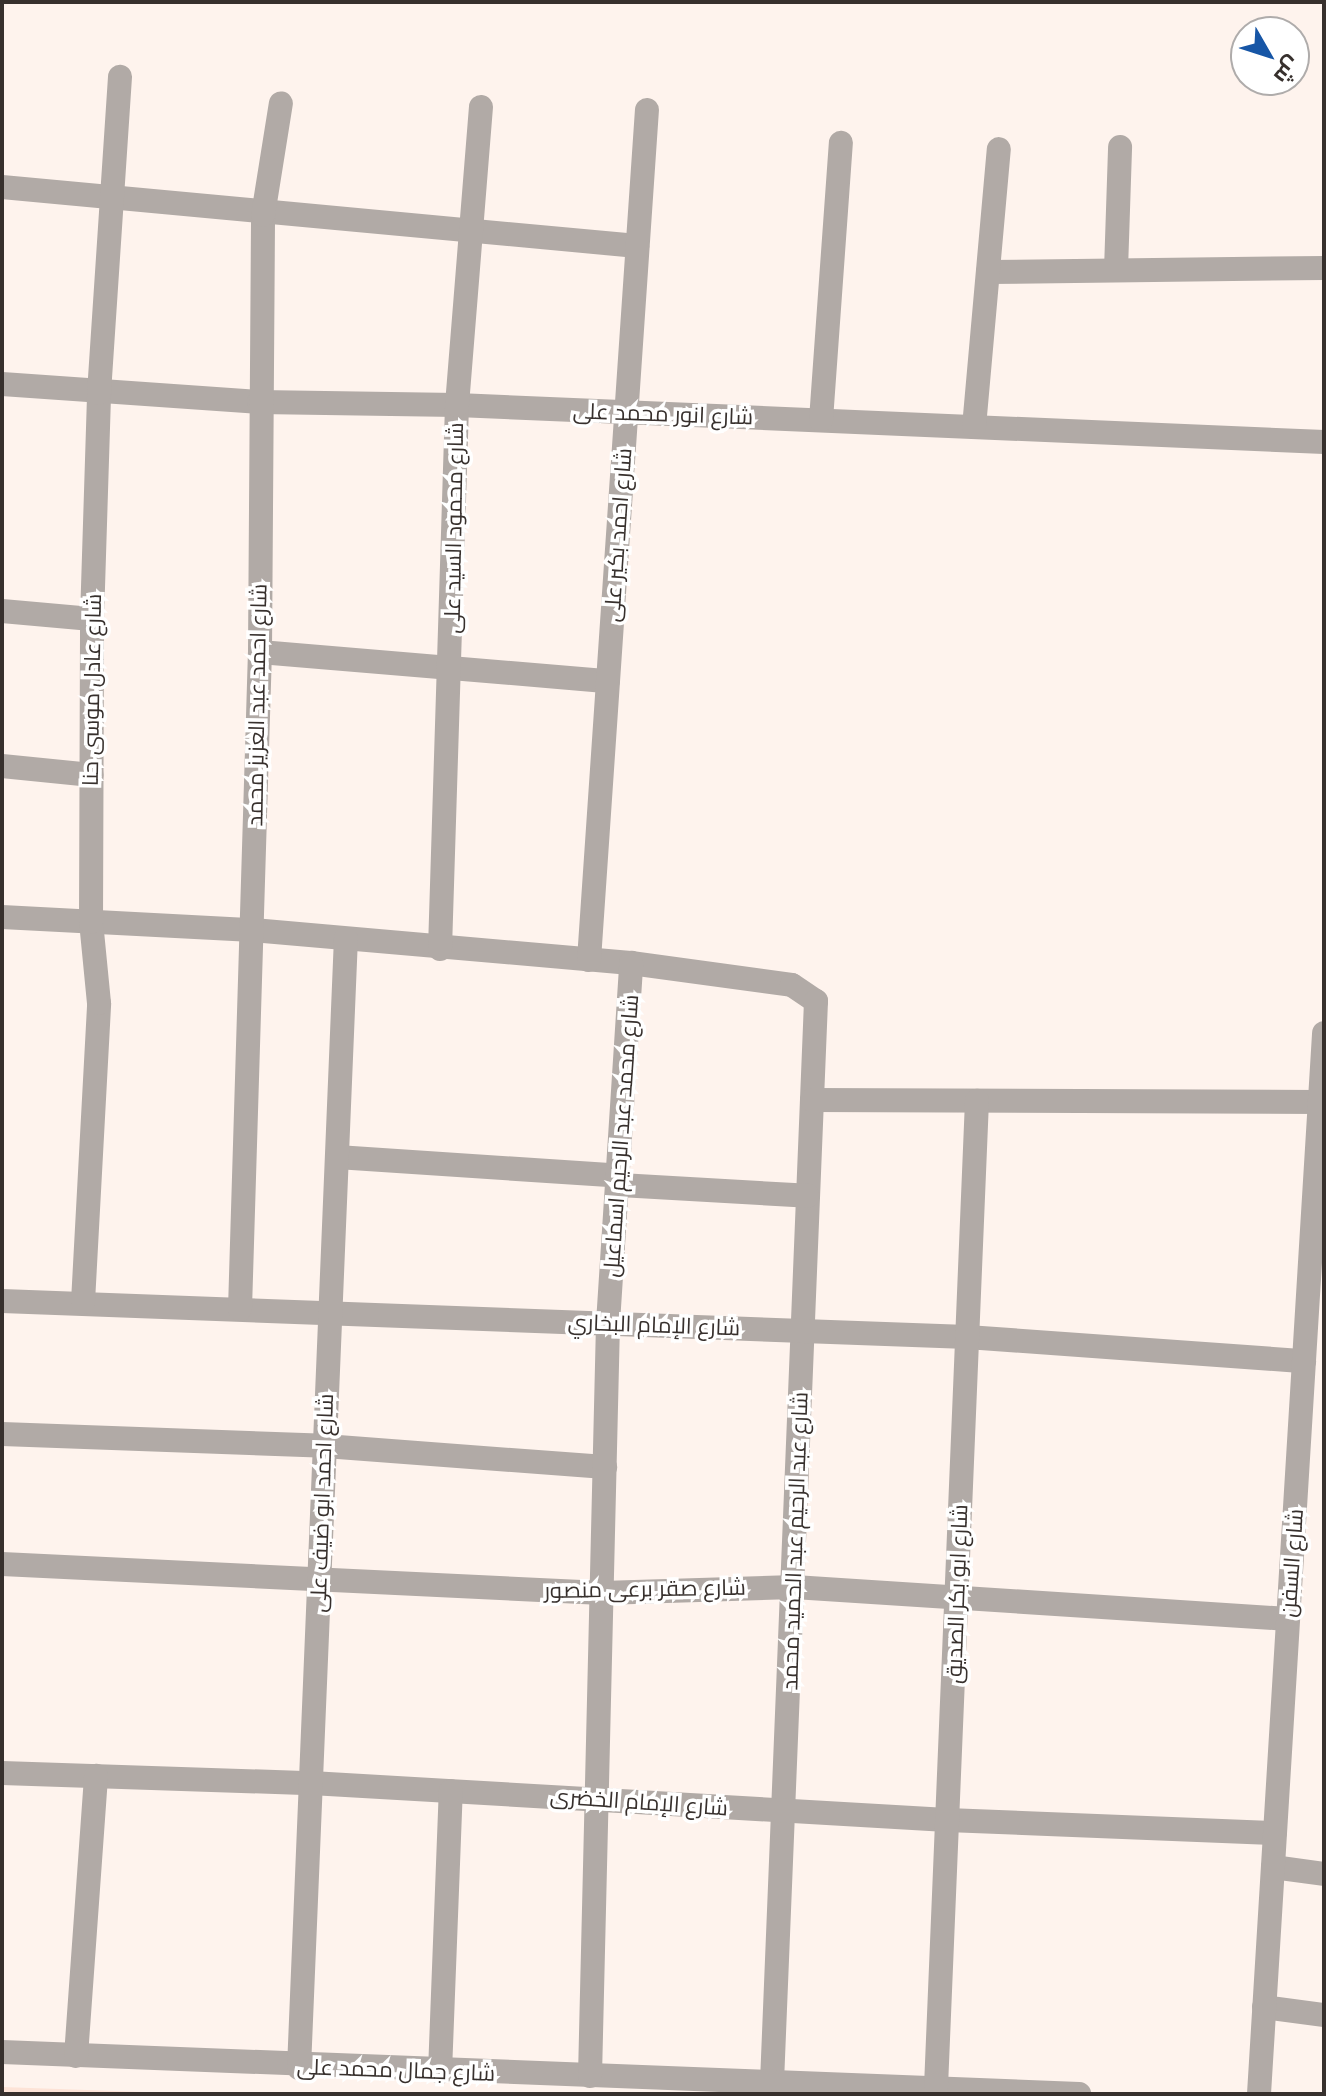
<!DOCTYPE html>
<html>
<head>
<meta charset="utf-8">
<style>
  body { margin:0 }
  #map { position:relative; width:1326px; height:2096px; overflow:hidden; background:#fef3ed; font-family:"DM Sans",Cairo,sans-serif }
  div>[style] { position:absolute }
  .built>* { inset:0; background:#fde3d7 }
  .street>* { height:24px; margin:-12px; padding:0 12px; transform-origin:12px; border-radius:12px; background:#b1aaa6 }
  span { translate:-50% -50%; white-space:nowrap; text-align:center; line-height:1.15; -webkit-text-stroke:7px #fff; paint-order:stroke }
  .street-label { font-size:22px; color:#37302d }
  .frame { position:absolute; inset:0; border:4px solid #37302d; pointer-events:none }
  .north { position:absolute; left:1230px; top:16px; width:80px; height:80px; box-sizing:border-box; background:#fff; border:2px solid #afacab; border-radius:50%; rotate:129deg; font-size:22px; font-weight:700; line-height:32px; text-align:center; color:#37302d }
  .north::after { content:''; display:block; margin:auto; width:28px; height:36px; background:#1756a6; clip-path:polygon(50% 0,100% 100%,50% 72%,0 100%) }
</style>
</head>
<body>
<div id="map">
  <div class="built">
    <i style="clip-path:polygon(2px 2087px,200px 2094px,2px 2094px)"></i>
  </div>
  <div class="street">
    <i style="left:2px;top:187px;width:638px;rotate:5.31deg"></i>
    <i style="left:1116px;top:270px;width:123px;rotate:-88.1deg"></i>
    <i style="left:988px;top:272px;width:336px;rotate:-0.7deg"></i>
    <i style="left:2px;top:384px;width:258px;rotate:4deg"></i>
    <i style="left:259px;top:402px;width:198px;rotate:0.9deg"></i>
    <i style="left:457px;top:405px;width:868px;rotate:2.44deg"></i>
    <i style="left:821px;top:420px;width:278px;rotate:-85.9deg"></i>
    <i style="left:974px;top:427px;width:279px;rotate:-84.9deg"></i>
    <i style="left:2px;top:611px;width:90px;rotate:5.1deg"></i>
    <i style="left:260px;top:652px;width:349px;rotate:4.8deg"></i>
    <i style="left:2px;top:766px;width:90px;rotate:5.7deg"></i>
    <i style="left:2px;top:917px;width:251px;rotate:3deg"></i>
    <i style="left:253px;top:930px;width:379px;rotate:5deg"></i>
    <i style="left:631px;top:963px;width:162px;rotate:7.8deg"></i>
    <i style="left:792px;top:985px;width:29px;rotate:34deg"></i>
    <i style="left:816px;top:1001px;width:1082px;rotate:92.33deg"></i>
    <i style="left:440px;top:949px;width:544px;rotate:-88.21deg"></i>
    <i style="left:457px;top:405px;width:299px;rotate:-85.4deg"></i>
    <i style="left:589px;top:960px;width:852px;rotate:-86.1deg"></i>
    <i style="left:812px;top:1100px;width:507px;rotate:0.23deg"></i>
    <i style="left:337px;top:1157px;width:284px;rotate:3.8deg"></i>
    <i style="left:620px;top:1185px;width:188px;rotate:3.3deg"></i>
    <i style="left:2px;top:1301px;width:966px;rotate:2.14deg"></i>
    <i style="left:967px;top:1337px;width:338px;rotate:4.1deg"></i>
    <i style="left:83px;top:1302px;width:299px;rotate:-86.9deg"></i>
    <i style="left:99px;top:1003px;width:81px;rotate:-95.6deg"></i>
    <i style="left:91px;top:922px;width:303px;rotate:-89.8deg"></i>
    <i style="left:92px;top:619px;width:226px;rotate:-88.2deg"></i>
    <i style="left:99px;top:393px;width:317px;rotate:-86.2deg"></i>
    <i style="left:240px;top:1309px;width:657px;rotate:-88.26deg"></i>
    <i style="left:260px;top:652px;width:437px;rotate:-89.6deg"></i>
    <i style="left:263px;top:215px;width:113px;rotate:-80.9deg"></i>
    <i style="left:2px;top:1434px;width:323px;rotate:2.1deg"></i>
    <i style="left:325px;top:1446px;width:281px;rotate:4.3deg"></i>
    <i style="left:2px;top:1564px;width:601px;rotate:2.77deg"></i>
    <i style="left:602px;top:1593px;width:192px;rotate:-1.8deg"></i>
    <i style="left:794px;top:1587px;width:495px;rotate:3.7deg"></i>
    <i style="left:2px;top:1773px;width:309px;rotate:1.9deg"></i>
    <i style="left:311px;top:1783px;width:637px;rotate:3.33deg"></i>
    <i style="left:947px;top:1820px;width:328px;rotate:2.3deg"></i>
    <i style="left:1273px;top:1867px;width:51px;rotate:7.8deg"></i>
    <i style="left:1264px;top:2007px;width:61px;rotate:7.6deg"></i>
    <i style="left:2px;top:2052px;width:1078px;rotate:2.23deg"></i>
    <i style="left:76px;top:2056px;width:281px;rotate:-85.9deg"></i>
    <i style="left:299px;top:2068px;width:1130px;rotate:-87.62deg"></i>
    <i style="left:440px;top:2072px;width:281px;rotate:-87.8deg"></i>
    <i style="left:590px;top:2076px;width:753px;rotate:-88.63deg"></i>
    <i style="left:608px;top:1323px;width:361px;rotate:-86.3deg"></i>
    <i style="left:936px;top:2087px;width:987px;rotate:-87.62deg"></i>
    <i style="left:1259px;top:2094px;width:1063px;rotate:-86.49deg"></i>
  </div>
  <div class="street-label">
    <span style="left:663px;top:414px;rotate:2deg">شارع انور محمد على</span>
    <span style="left:454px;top:528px;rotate:-89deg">شارع محمود السيد على</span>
    <span style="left:618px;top:535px;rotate:-86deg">شارع احمد بكير على</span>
    <span style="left:92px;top:690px;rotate:-89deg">شارع عادل موسى حنا</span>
    <span style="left:257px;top:705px;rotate:-89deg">شارع احمد عبد العزيز محمد</span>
    <span style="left:621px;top:1136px;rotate:-86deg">شارع محمد عبد الرحيم اسماعيل</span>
    <span style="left:654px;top:1325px;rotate:2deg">شارع الإمام البخاري</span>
    <span style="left:322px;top:1503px;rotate:-88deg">شارع احمد ابو ضيف على</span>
    <span style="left:795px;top:1541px;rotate:-88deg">شارع عبد الرحيم عبد الحميد محمد</span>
    <span style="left:1292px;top:1563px;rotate:-86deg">شارع السفن</span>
    <span style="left:645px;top:1589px;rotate:-1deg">شارع صقر برعى منصور</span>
    <span style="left:957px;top:1594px;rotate:-88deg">شارع ابو بكر الصديق</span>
    <span style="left:639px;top:1802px;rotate:4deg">شارع الإمام الخضرى</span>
    <span style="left:396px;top:2070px;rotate:2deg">شارع جمال محمد على</span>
  </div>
  <div class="frame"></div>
  <div class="north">ش</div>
</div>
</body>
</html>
